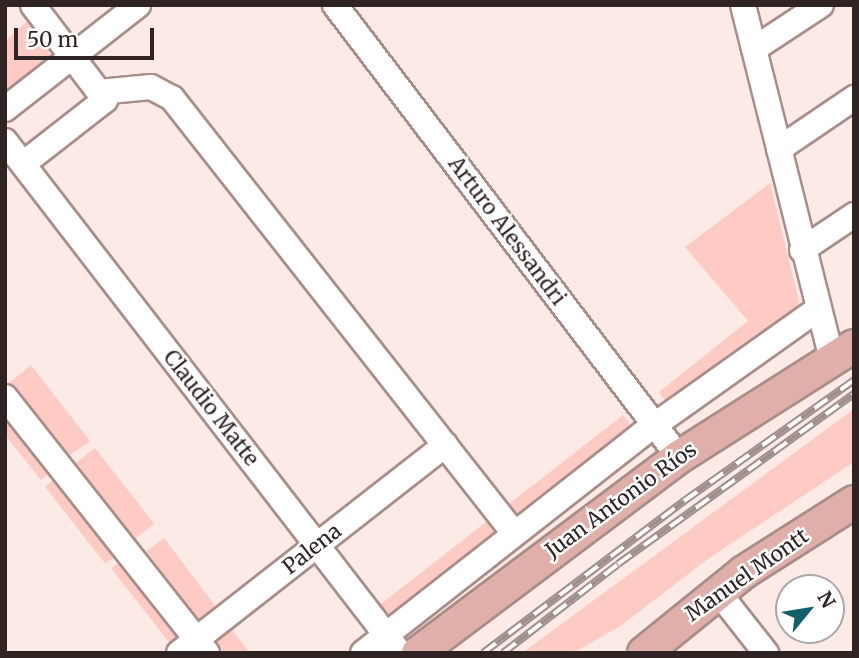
<!DOCTYPE html>
<html>
<head>
<meta charset="utf-8">
<style>
  body { margin:0 }
  #map { position:relative; width:859px; height:658px; overflow:hidden; background:#fceae7; font-family:Merriweather,serif }
  div>[style] { position:absolute }
  .green>* { inset:0; background:#fdcbc3; transform-origin:0 0 }
  .roads { filter:drop-shadow(2px 0 #a88d89) drop-shadow(-2px 0 #a88d89) drop-shadow(0 2px #a88d89) drop-shadow(0 -2px #a88d89) }
  .minor>* { height:24px; margin:-12px; padding:0 12px; transform-origin:12px; border-radius:12px; background:#fff }
  .major>* { height:32px; margin:-16px; padding:0 16px; transform-origin:16px; border-radius:16px; background:#e0afa9 }
  .rail>* { height:8px; margin-top:-4px; transform-origin:0; background:repeating-linear-gradient(90deg,#fff 0 16px,#9e8f8d 0 32px); box-sizing:border-box; border-block:2px solid #9e8f8d }
  span { translate:-50% -50%; white-space:nowrap; text-align:center; line-height:1.15; -webkit-text-stroke:5px #fff; paint-order:stroke }
  .street-label { font-size:21px; color:#2f2423 }
  .frame { position:absolute; inset:0; border:7px solid #2f2423; pointer-events:none }
  .north { position:absolute; left:775px; top:574px; width:70px; height:70px; box-sizing:border-box; background:#fff; border:2px solid #aca7a7; border-radius:50%; rotate:60deg; font-size:19px; font-weight:700; line-height:28px; text-align:center; color:#2f2423 }
  .north::after { content:''; display:block; margin:auto; width:24px; height:32px; background:#12606a; clip-path:polygon(50% 0,100% 100%,50% 72%,0 100%) }
  .scale { position:absolute; left:14px; top:28px; width:140px; height:32px; box-sizing:border-box; border:4px solid #2f2423; border-top:0; padding-left:9px; font-size:21px; line-height:24px; white-space:nowrap; color:#2f2423; -webkit-text-stroke:5px #fff; paint-order:stroke }
</style>
</head>
<body>
<div id="map">
  <div class="green">
    <i style="clip-path:polygon(30px 19px,47px 43px,50px 56px,45px 65px,5px 96px,5px 41px)"></i>
    <i style="clip-path:polygon(770px 183px,807px 334px,678px 418px,659px 392px,748px 321px,685px 247px)"></i>
    <i style="clip-path:polygon(31px 365px,90px 441px,70px 455px,16px 392px,5px 386px)"></i>
    <i style="clip-path:polygon(854px 409px,854px 462px,708px 559px,619px 627px,573px 653px,522px 653px)"></i>
    <i style="clip-path:polygon(5px 414px,53px 471px,41px 480px,5px 435px)"></i>
    <i style="left:623px;top:415px;width:33px;height:316px;rotate:52deg"></i>
    <i style="left:95px;top:448px;width:96px;height:26px;rotate:52deg"></i>
    <i style="left:56px;top:478px;width:98px;height:14px;rotate:52deg"></i>
    <i style="left:164px;top:538px;width:94px;height:22px;rotate:53deg"></i>
    <i style="left:123px;top:559px;width:103px;height:15px;rotate:52deg"></i>
    <i style="clip-path:polygon(225px 621px,250px 653px,224px 653px,208px 634px)"></i>
  </div>
  <div class="roads">
    <div class="minor">
      <i style="left:335px;top:5px;width:568px;rotate:52.73deg"></i>
      <i style="left:743px;top:5px;width:366px;rotate:75.9deg"></i>
      <i style="left:754px;top:49px;width:80px;rotate:-33.3deg"></i>
      <i style="left:99px;top:92px;width:52px;rotate:-5.5deg"></i>
      <i style="left:151px;top:87px;width:24px;rotate:28deg"></i>
      <i style="left:172px;top:98px;width:553px;rotate:51.83deg"></i>
      <i style="left:5px;top:109px;width:169px;rotate:-38deg"></i>
      <i style="left:5px;top:141px;width:647px;rotate:52.35deg"></i>
      <i style="left:779px;top:149px;width:91px;rotate:-34.2deg"></i>
      <i style="left:23px;top:164px;width:104px;rotate:-38deg"></i>
      <i style="left:105px;top:100px;width:119px;rotate:-127.2deg"></i>
      <i style="left:802px;top:250px;width:63px;rotate:-33.9deg"></i>
      <i style="left:5px;top:397px;width:326px;rotate:51.7deg"></i>
      <i style="left:718px;top:592px;width:78px;rotate:51.8deg"></i>
      <i style="left:179px;top:653px;width:338px;rotate:-38deg"></i>
      <i style="left:363px;top:653px;width:355px;rotate:-38.1deg"></i>
      <i style="left:642px;top:434px;width:216px;rotate:-35.4deg"></i>
    </div>
    <div class="major">
      <i style="left:418px;top:653px;width:326px;rotate:-36.9deg"></i>
      <i style="left:679px;top:457px;width:207px;rotate:-32.4deg"></i>
      <i style="left:644px;top:653px;width:129px;rotate:-39deg"></i>
      <i style="left:744px;top:572px;width:130px;rotate:-32.5deg"></i>
    </div>
  </div>
  <div class="rail">
    <i style="left:483px;top:653px;width:252px;rotate:-37.1deg"></i>
    <i style="left:684px;top:501px;width:209px;rotate:-35.4deg"></i>
    <i style="left:503px;top:653px;width:145px;rotate:-37.7deg"></i>
    <i style="left:618px;top:564px;width:291px;rotate:-35.8deg"></i>
  </div>
  <div class="street-label">
    <span style="left:507px;top:231px;rotate:53deg">Arturo Alessandri</span>
    <span style="left:211px;top:408px;rotate:52deg">Claudio Matte</span>
    <span style="left:621px;top:500px;rotate:-36deg">Juan Antonio Ríos</span>
    <span style="left:312px;top:549px;rotate:-38deg">Palena</span>
    <span style="left:747px;top:575px;rotate:-35deg">Manuel Montt</span>
  </div>
  <div class="frame"></div>
  <div class="north">N</div>
  <div class="scale">50 m</div>
</div>
</body>
</html>
